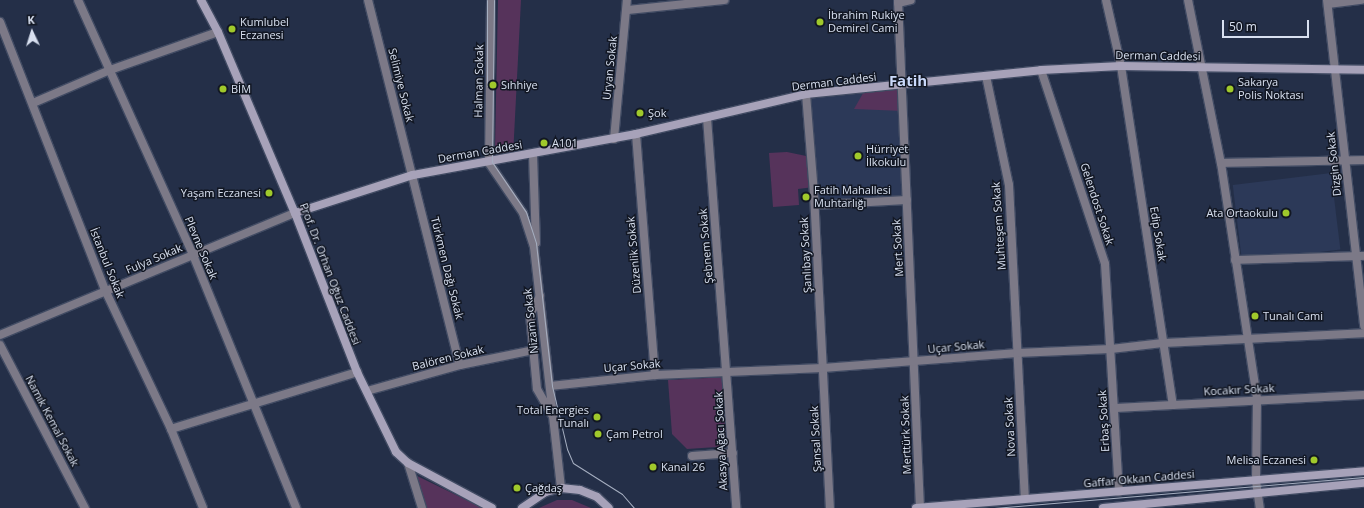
<!DOCTYPE html>
<html>
<head>
<meta charset="utf-8">
<style>
  body { margin:0 }
  #map { position:relative; width:1364px; height:508px; overflow:hidden; background:#242f48; font-family:"Open Sans",sans-serif }
  div>[style] { position:absolute }
  .built>* { inset:0; background:#2c3958; transform-origin:0 0 }
  .green>* { inset:0; background:#56335b }
  .roads { filter:drop-shadow(1px 0 #414b63) drop-shadow(-1px 0 #414b63) drop-shadow(0 1px #414b63) drop-shadow(0 -1px #414b63) }
  .minor>* { height:8px; margin:-4px; padding:0 4px; transform-origin:4px; border-radius:4px; background:#7c7987 }
  .secondary>* { height:8px; margin:-4px; padding:0 4px; transform-origin:4px; border-radius:4px; background:#a7a2b9 }
  .tram>* { height:1px; margin:-0.5px; padding:0 0.5px; transform-origin:0.5px; border-radius:0.5px; background:#a6afc1 }
  .dots>* { width:11px; height:11px; translate:-50% -50%; box-sizing:border-box; border:2px solid #121723; border-radius:50% }
  span { translate:-50% -50%; white-space:nowrap; text-align:center; line-height:1.15; -webkit-text-stroke:3px #121723; paint-order:stroke }
  .poi-label { font-size:11px; color:#d8e0f0 }
  .left { translate:0 -50%; text-align:left }
  .right { translate:-100% -50%; text-align:right }
  .street-label { font-size:11px; color:#d8e0f0 }
  .district-label { font-size:15px; color:#cad9fa; font-weight:700 }
  .north { position:absolute; left:12px; top:12px; width:40px; height:40px; -webkit-text-stroke:3px #121723; paint-order:stroke; rotate:356deg; font-size:11px; font-weight:700; line-height:16px; text-align:center; color:#d8e0f0 }
  .north::after { content:''; display:block; margin:auto; width:14px; height:18px; background:#d8e0f0; clip-path:polygon(50% 0,100% 100%,50% 72%,0 100%) }
  .scale { position:absolute; left:1222px; top:20px; width:87px; height:18px; box-sizing:border-box; border:2px solid #d8e0f0; border-top:0; padding-left:5px; font-size:12px; line-height:14px; white-space:nowrap; color:#d8e0f0; -webkit-text-stroke:3px #121723; paint-order:stroke }
</style>
</head>
<body>
<div id="map">
  <div class="built">
    <i style="left:903px;top:85px;width:115px;height:97px;rotate:88deg"></i>
    <i style="left:1331px;top:173px;width:77px;height:99px;rotate:83deg"></i>
  </div>
  <div class="green">
    <i style="clip-path:polygon(498px 0,521px 0,513px 156px,499px 156px,495px 149px)"></i>
    <i style="clip-path:polygon(903px 85px,903px 111px,854px 109px,866px 88px)"></i>
    <i style="clip-path:polygon(787px 152px,811px 157px,814px 187px,798px 189px,799px 205px,773px 207px,769px 153px)"></i>
    <i style="clip-path:polygon(728px 377px,732px 446px,687px 449px,672px 434px,668px 380px)"></i>
    <i style="clip-path:polygon(415px 475px,483px 508px,425px 508px)"></i>
    <i style="clip-path:polygon(557px 500px,572px 500px,591px 508px,539px 508px)"></i>
  </div>
  <div class="roads">
    <div class="minor">
      <i style="left:78px;top:0;width:280px;rotate:65.7deg"></i>
      <i style="left:193px;top:255px;width:273px;rotate:67.8deg"></i>
      <i style="left:368px;top:0;width:376px;rotate:75.9deg"></i>
      <i style="left:491px;top:0;width:163px;rotate:90.7deg"></i>
      <i style="left:489px;top:163px;width:60px;rotate:55.8deg"></i>
      <i style="left:523px;top:213px;width:36px;rotate:72deg"></i>
      <i style="left:534px;top:247px;width:243px;rotate:83.6deg"></i>
      <i style="left:898px;top:0;width:508px;rotate:87.52deg"></i>
      <i style="left:1106px;top:0;width:68px;rotate:77.2deg"></i>
      <i style="left:1121px;top:66px;width:343px;rotate:81.3deg"></i>
      <i style="left:1188px;top:0;width:166px;rotate:78.6deg"></i>
      <i style="left:1221px;top:163px;width:239px;rotate:81.3deg"></i>
      <i style="left:1257px;top:399px;width:82px;rotate:90.7deg"></i>
      <i style="left:1256px;top:481px;width:27px;rotate:82deg"></i>
      <i style="left:1327px;top:0;width:328px;rotate:83.5deg"></i>
      <i style="left:898px;top:3px;width:13px;rotate:-13deg"></i>
      <i style="left:1328px;top:4px;width:34px;rotate:-7deg"></i>
      <i style="left:627px;top:10px;width:98px;rotate:-5.9deg"></i>
      <i style="left:0;top:22px;width:290px;rotate:68.6deg"></i>
      <i style="left:106px;top:292px;width:152px;rotate:64.6deg"></i>
      <i style="left:171px;top:429px;width:85px;rotate:67.9deg"></i>
      <i style="left:1041px;top:70px;width:204px;rotate:71.7deg"></i>
      <i style="left:1105px;top:264px;width:228px;rotate:86.5deg"></i>
      <i style="left:986px;top:76px;width:111px;rotate:78.1deg"></i>
      <i style="left:1009px;top:185px;width:314px;rotate:87.1deg"></i>
      <i style="left:806px;top:94px;width:100px;rotate:85.4deg"></i>
      <i style="left:814px;top:194px;width:314px;rotate:87.1deg"></i>
      <i style="left:33px;top:103px;width:84px;rotate:-23.2deg"></i>
      <i style="left:110px;top:70px;width:114px;rotate:-19.4deg"></i>
      <i style="left:707px;top:118px;width:391px;rotate:85.7deg"></i>
      <i style="left:636px;top:134px;width:242px;rotate:85.5deg"></i>
      <i style="left:614px;top:139px;width:140px;rotate:-84.7deg"></i>
      <i style="left:533px;top:154px;width:89px;rotate:88.1deg"></i>
      <i style="left:1221px;top:163px;width:143px;rotate:-1.2deg"></i>
      <i style="left:815px;top:205px;width:92px;rotate:-3.1deg"></i>
      <i style="left:1235px;top:260px;width:129px;rotate:-1.8deg"></i>
      <i style="left:540px;top:296px;width:21px;rotate:118deg"></i>
      <i style="left:530px;top:315px;width:74px;rotate:84.6deg"></i>
      <i style="left:537px;top:389px;width:30px;rotate:60deg"></i>
      <i style="left:0;top:335px;width:319px;rotate:-22.5deg"></i>
      <i style="left:0;top:345px;width:184px;rotate:62.5deg"></i>
      <i style="left:550px;top:386px;width:106px;rotate:-6deg"></i>
      <i style="left:655px;top:375px;width:168px;rotate:-2.4deg"></i>
      <i style="left:823px;top:368px;width:195px;rotate:-4.4deg"></i>
      <i style="left:1017px;top:353px;width:94px;rotate:-2.4deg"></i>
      <i style="left:1111px;top:349px;width:52px;rotate:-6.6deg"></i>
      <i style="left:1163px;top:343px;width:201px;rotate:-2.8deg"></i>
      <i style="left:367px;top:391px;width:97px;rotate:-15.6deg"></i>
      <i style="left:460px;top:365px;width:76px;rotate:-11.5deg"></i>
      <i style="left:1115px;top:408px;width:249px;rotate:-3deg"></i>
      <i style="left:171px;top:429px;width:195px;rotate:-17deg"></i>
      <i style="left:692px;top:456px;width:41px;rotate:-4.2deg"></i>
      <i style="left:408px;top:463px;width:47px;rotate:72.7deg"></i>
    </div>
    <div class="secondary">
      <i style="left:201px;top:0;width:36px;rotate:62deg"></i>
      <i style="left:218px;top:32px;width:197px;rotate:67deg"></i>
      <i style="left:295px;top:213px;width:171px;rotate:68.7deg"></i>
      <i style="left:357px;top:372px;width:89px;rotate:64deg"></i>
      <i style="left:396px;top:452px;width:16px;rotate:43deg"></i>
      <i style="left:408px;top:463px;width:95px;rotate:28.2deg"></i>
      <i style="left:295px;top:213px;width:124px;rotate:-17.9deg"></i>
      <i style="left:413px;top:175px;width:227px;rotate:-10.4deg"></i>
      <i style="left:636px;top:134px;width:175px;rotate:-13.2deg"></i>
      <i style="left:806px;top:94px;width:236px;rotate:-5.8deg"></i>
      <i style="left:1041px;top:70px;width:80px;rotate:-2.9deg"></i>
      <i style="left:1121px;top:66px;width:243px;rotate:0.9deg"></i>
      <i style="left:522px;top:508px;width:29px;rotate:-34deg"></i>
      <i style="left:546px;top:492px;width:16px;rotate:-15deg"></i>
      <i style="left:561px;top:488px;width:19px;rotate:6deg"></i>
      <i style="left:580px;top:490px;width:18px;rotate:22deg"></i>
      <i style="left:597px;top:497px;width:16px;rotate:43deg"></i>
      <i style="left:916px;top:508px;width:450px;rotate:-4.7deg"></i>
      <i style="left:1103px;top:508px;width:262px;rotate:-5.5deg"></i>
    </div>
  </div>
  <div class="tram">
    <i style="left:494px;top:0;width:162px;rotate:90.7deg"></i>
    <i style="left:492px;top:162px;width:60px;rotate:55.8deg"></i>
    <i style="left:526px;top:212px;width:33px;rotate:72deg"></i>
    <i style="left:536px;top:243px;width:144px;rotate:83.6deg"></i>
    <i style="left:552px;top:386px;width:65px;rotate:76.6deg"></i>
    <i style="left:567px;top:449px;width:15px;rotate:67deg"></i>
    <i style="left:573px;top:463px;width:58px;rotate:32.3deg"></i>
    <i style="left:622px;top:494px;width:18px;rotate:49deg"></i>
    <i style="left:487px;top:86px;width:86px;rotate:-90deg"></i>
    <i style="left:994px;top:508px;width:371px;rotate:-4.8deg"></i>
  </div>
  <div class="dots">
    <i style="left:820px;top:22px;background:#a0c92b"></i>
    <i style="left:232px;top:29px;background:#a0c92b"></i>
    <i style="left:493px;top:85px;background:#a0c92b"></i>
    <i style="left:223px;top:89px;background:#a0c92b"></i>
    <i style="left:1230px;top:89px;background:#a0c92b"></i>
    <i style="left:640px;top:113px;background:#a0c92b"></i>
    <i style="left:544px;top:143px;background:#a0c92b"></i>
    <i style="left:858px;top:156px;background:#a0c92b"></i>
    <i style="left:269px;top:193px;background:#a0c92b"></i>
    <i style="left:806px;top:197px;background:#a0c92b"></i>
    <i style="left:1286px;top:213px;background:#a0c92b"></i>
    <i style="left:1255px;top:316px;background:#a0c92b"></i>
    <i style="left:597px;top:417px;background:#a0c92b"></i>
    <i style="left:598px;top:434px;background:#a0c92b"></i>
    <i style="left:1314px;top:460px;background:#a0c92b"></i>
    <i style="left:653px;top:467px;background:#a0c92b"></i>
    <i style="left:517px;top:488px;background:#a0c92b"></i>
  </div>
  <div class="poi-label">
    <span class="left" style="left:828px;top:22px">İbrahim Rukiye<br>Demirel Cami</span>
    <span class="left" style="left:240px;top:29px">Kumlubel<br>Eczanesi</span>
    <span class="left" style="left:1238px;top:89px">Sakarya<br>Polis Noktası</span>
    <span class="left" style="left:501px;top:85px">Sıhhiye</span>
    <span class="left" style="left:231px;top:89px">BİM</span>
    <span class="left" style="left:648px;top:113px">Şok</span>
    <span class="left" style="left:552px;top:143px">A101</span>
    <span class="left" style="left:866px;top:156px">Hürriyet<br>İlkokulu</span>
    <span class="left" style="left:814px;top:197px">Fatih Mahallesi<br>Muhtarlığı</span>
    <span class="right" style="left:261px;top:193px">Yaşam Eczanesi</span>
    <span class="right" style="left:1278px;top:213px">Ata Ortaokulu</span>
    <span class="left" style="left:1263px;top:316px">Tunalı Cami</span>
    <span class="right" style="left:589px;top:417px">Total Energies<br>Tunalı</span>
    <span class="left" style="left:606px;top:434px">Çam Petrol</span>
    <span class="right" style="left:1306px;top:460px">Melisa Eczanesi</span>
    <span class="left" style="left:661px;top:467px">Kanal 26</span>
    <span class="left" style="left:525px;top:488px">Çağdaş</span>
  </div>
  <div class="street-label">
    <span style="left:1158px;top:56px;rotate:1deg">Derman Caddesi</span>
    <span style="left:610px;top:68px;rotate:-84deg">Uryan Sokak</span>
    <span style="left:479px;top:81px;rotate:-89deg">Halman Sokak</span>
    <span style="left:834px;top:82px;rotate:-7deg">Derman Caddesi</span>
    <span style="left:401px;top:85px;rotate:76deg">Selimiye Sokak</span>
    <span style="left:480px;top:152px;rotate:-10deg">Derman Caddesi</span>
    <span style="left:1334px;top:164px;rotate:-96deg">Dizgin Sokak</span>
    <span style="left:1097px;top:204px;rotate:72deg">Gelendost Sokak</span>
    <span style="left:999px;top:226px;rotate:-94deg">Muhteşem Sokak</span>
    <span style="left:1158px;top:234px;rotate:81deg">Edip Sokak</span>
    <span style="left:706px;top:246px;rotate:-95deg">Şebnem Sokak</span>
    <span style="left:201px;top:248px;rotate:67deg">Plevne Sokak</span>
    <span style="left:898px;top:248px;rotate:-93deg">Mert Sokak</span>
    <span style="left:634px;top:255px;rotate:-95deg">Düzenlik Sokak</span>
    <span style="left:806px;top:255px;rotate:-93deg">Şanlıbay Sokak</span>
    <span style="left:154px;top:259px;rotate:-23deg">Fulya Sokak</span>
    <span style="left:107px;top:263px;rotate:68deg">İstanbul Sokak</span>
    <span style="left:447px;top:268px;rotate:76deg">Türkmen Dağı Sokak</span>
    <span style="left:330px;top:274px;rotate:69deg">Prof. Dr. Orhan Oğuz Caddesi</span>
    <span style="left:531px;top:321px;rotate:-96deg">Nizam Sokak</span>
    <span style="left:956px;top:347px;rotate:-5deg">Uçar Sokak</span>
    <span style="left:448px;top:358px;rotate:-14deg">Balören Sokak</span>
    <span style="left:632px;top:366px;rotate:-5deg">Uçar Sokak</span>
    <span style="left:1239px;top:390px;rotate:-3deg">Kocakır Sokak</span>
    <span style="left:52px;top:421px;rotate:62deg">Namık Kemal Sokak</span>
    <span style="left:1104px;top:421px;rotate:-93deg">Erbaş Sokak</span>
    <span style="left:1010px;top:427px;rotate:-93deg">Nova Sokak</span>
    <span style="left:906px;top:435px;rotate:-92deg">Merttürk Sokak</span>
    <span style="left:816px;top:439px;rotate:-93deg">Şansal Sokak</span>
    <span style="left:721px;top:441px;rotate:-93deg">Akasya Ağacı Sokak</span>
    <span style="left:1139px;top:479px;rotate:-5deg">Gaffar Okkan Caddesi</span>
  </div>
  <div class="district-label">
    <span style="left:908px;top:81px">Fatih</span>
  </div>
  <div class="north">K</div>
  <div class="scale">50 m</div>
</div>
</body>
</html>
